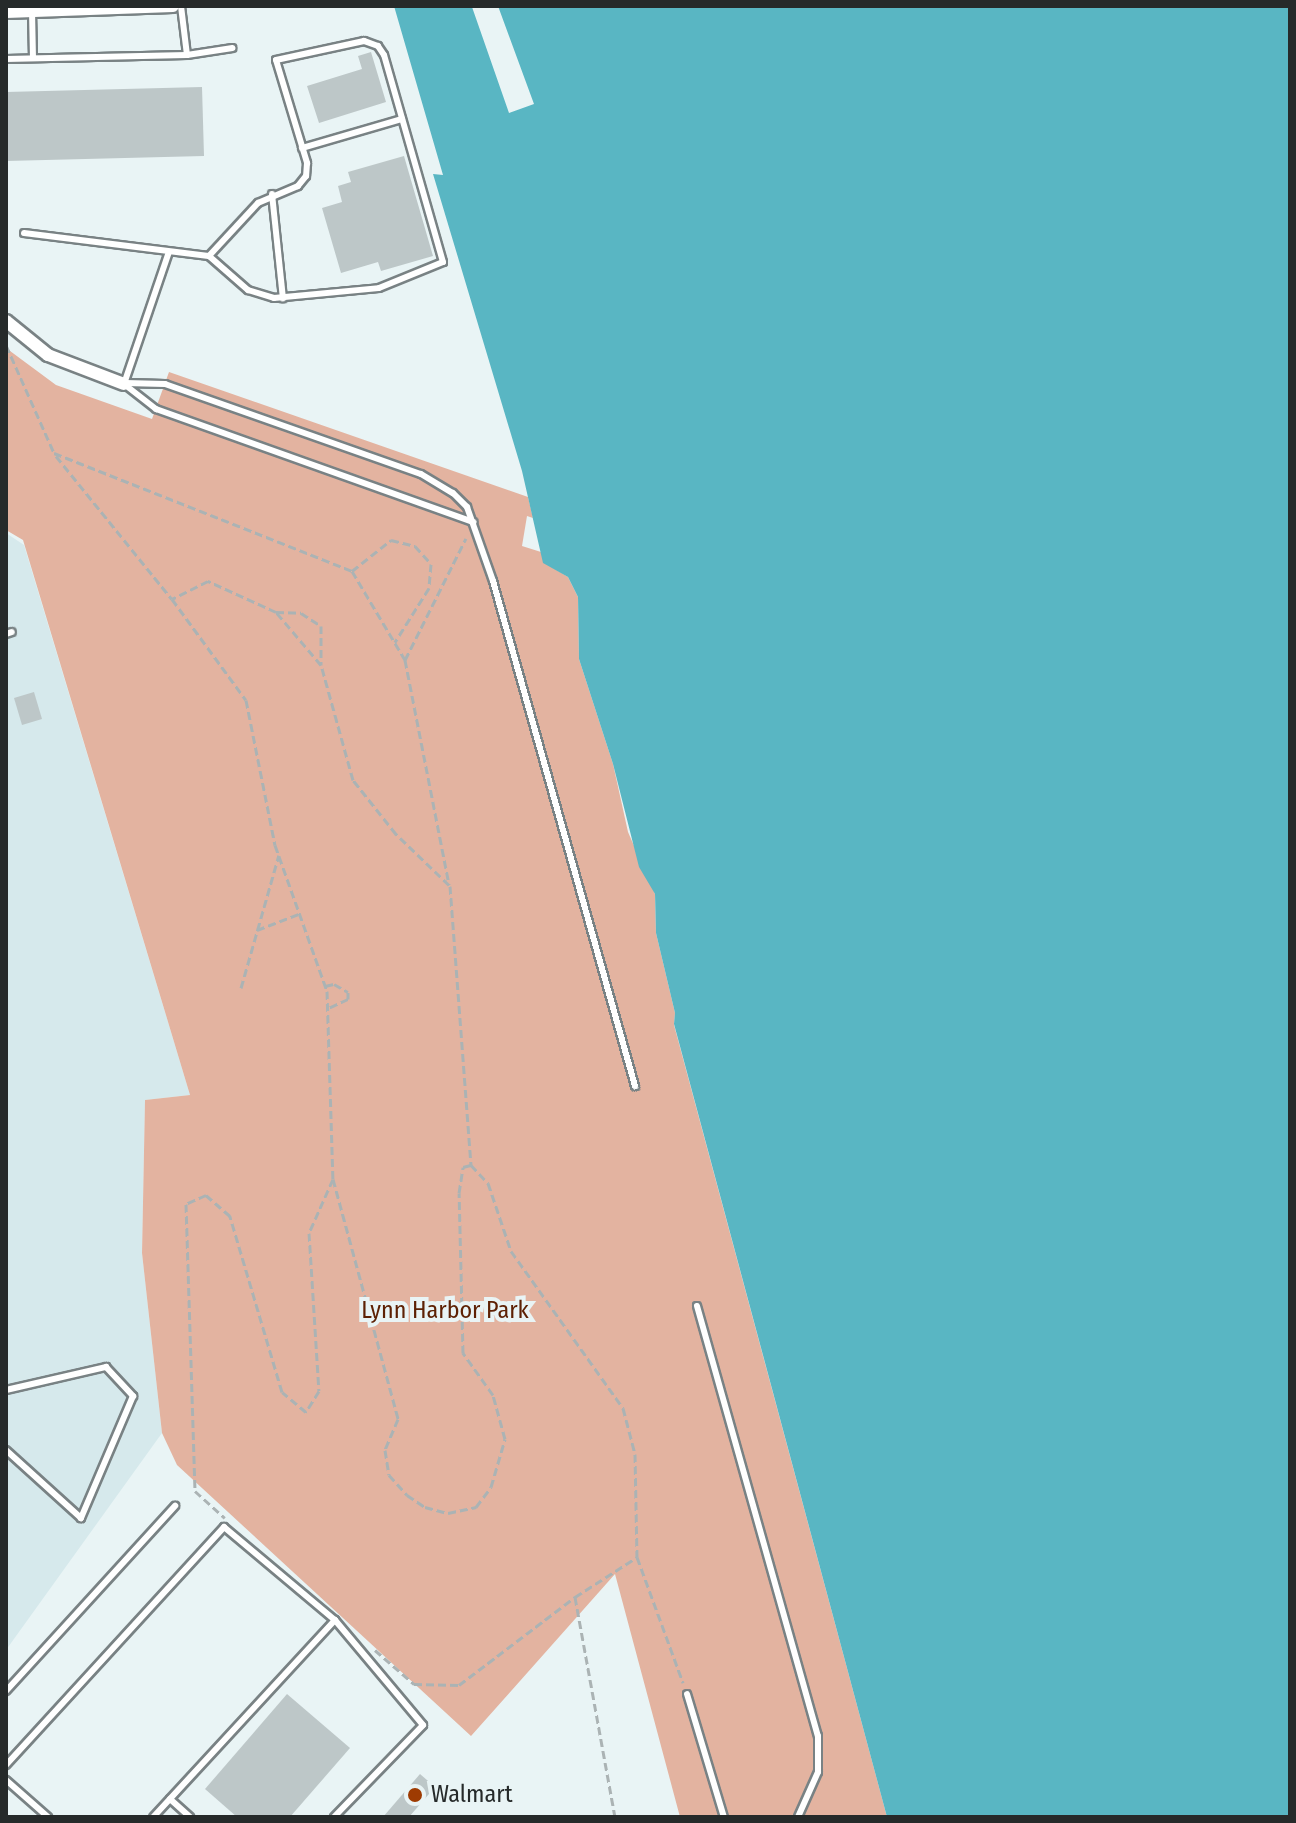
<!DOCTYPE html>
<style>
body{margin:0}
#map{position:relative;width:1296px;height:1823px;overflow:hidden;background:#e9f4f5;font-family:"Fira Sans Condensed",sans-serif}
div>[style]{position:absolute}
.built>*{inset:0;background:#d6e9ec}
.green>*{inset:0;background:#e3b3a0}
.water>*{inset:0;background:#59b6c3}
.pier>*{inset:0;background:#e9f4f5}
.building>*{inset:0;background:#bdc7c8}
.path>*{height:3px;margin-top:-1.5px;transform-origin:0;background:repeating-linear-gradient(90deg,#abb3b4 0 8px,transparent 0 12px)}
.roads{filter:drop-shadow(2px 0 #798284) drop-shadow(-2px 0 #798284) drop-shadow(0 2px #798284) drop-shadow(0 -2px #798284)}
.lane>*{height:6px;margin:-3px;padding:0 3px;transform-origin:3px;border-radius:3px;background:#fff}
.street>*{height:12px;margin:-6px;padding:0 6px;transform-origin:6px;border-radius:6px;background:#fff}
.dots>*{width:22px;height:22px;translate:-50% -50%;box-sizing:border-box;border:4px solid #e9f4f5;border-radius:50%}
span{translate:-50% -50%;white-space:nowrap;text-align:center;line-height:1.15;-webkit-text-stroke:8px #e9f4f5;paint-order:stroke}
.park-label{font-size:24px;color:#5d2104}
.poi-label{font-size:24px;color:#262a2a}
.left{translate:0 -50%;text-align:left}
.frame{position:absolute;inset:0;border:8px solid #262a2a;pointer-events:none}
</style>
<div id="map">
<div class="built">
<div style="clip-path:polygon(6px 533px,24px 545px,190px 1095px,145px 1100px,142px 1253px,162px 1433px,6px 1650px)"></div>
</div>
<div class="green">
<div style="clip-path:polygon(6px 348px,56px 385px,152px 419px,169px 372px,528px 497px,533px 518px,527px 516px,522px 546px,541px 552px,545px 563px,568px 577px,578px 597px,579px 659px,613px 764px,628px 832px,655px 894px,656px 933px,675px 1013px,674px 1025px,887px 1817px,680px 1817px,615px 1574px,471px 1736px,177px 1465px,162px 1433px,142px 1253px,145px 1100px,190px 1095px,23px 540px,6px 530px)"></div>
</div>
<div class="water">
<div style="clip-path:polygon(394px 6px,1290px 6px,1290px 1817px,887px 1817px,674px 1024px,675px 1013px,656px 933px,655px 894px,639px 867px,613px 764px,579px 659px,578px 597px,568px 577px,543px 563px,522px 471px,433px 174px,443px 175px)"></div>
</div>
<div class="pier">
<div style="clip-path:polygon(449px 6px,498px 6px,534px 104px,509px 113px,472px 7px)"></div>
</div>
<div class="building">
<div style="clip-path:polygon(371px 52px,386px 102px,319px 123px,307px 86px,362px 69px,358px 56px)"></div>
<div style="clip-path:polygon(202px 87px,204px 156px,6px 161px,6px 92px)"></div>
<div style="clip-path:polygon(404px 156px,433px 256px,381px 271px,378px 262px,341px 273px,322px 208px,342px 202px,338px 186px,351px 182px,348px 172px)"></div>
<div style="clip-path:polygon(34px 692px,42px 719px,22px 725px,14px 698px)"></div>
<div style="clip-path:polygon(287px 1694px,350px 1748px,290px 1817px,237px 1817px,205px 1789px)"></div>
<div style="clip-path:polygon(420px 1774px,435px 1787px,409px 1817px,383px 1817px)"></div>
</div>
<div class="path">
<div style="left:6px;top:345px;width:118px;rotate:66deg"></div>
<div style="left:54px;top:453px;width:321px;rotate:21.6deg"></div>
<div style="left:352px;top:571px;width:104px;rotate:59.2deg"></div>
<div style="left:405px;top:660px;width:229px;rotate:78.9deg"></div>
<div style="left:449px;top:885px;width:74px;rotate:-136.1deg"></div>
<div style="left:396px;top:834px;width:69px;rotate:-128.5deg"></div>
<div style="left:353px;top:780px;width:119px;rotate:-105.5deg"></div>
<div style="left:321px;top:665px;width:70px;rotate:-130.3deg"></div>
<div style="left:276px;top:612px;width:75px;rotate:-155.5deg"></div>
<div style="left:208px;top:581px;width:40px;rotate:153.4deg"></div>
<div style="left:172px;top:599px;width:125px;rotate:53.8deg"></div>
<div style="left:246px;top:700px;width:148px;rotate:78.7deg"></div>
<div style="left:275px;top:845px;width:155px;rotate:70.4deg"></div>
<div style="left:327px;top:991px;width:188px;rotate:88.2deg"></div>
<div style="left:333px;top:1179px;width:59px;rotate:114deg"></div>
<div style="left:309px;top:1233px;width:158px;rotate:86.4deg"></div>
<div style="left:319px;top:1391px;width:25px;rotate:122deg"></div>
<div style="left:306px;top:1412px;width:31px;rotate:-140deg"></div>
<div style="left:282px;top:1392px;width:184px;rotate:-106.5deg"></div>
<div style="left:230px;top:1216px;width:32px;rotate:-139deg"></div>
<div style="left:206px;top:1195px;width:22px;rotate:156deg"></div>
<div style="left:186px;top:1204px;width:287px;rotate:88.2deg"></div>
<div style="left:195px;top:1491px;width:40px;rotate:42deg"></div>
<div style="left:56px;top:456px;width:184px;rotate:51deg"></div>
<div style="left:352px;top:571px;width:50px;rotate:-38.5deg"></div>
<div style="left:391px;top:540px;width:25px;rotate:14deg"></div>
<div style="left:415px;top:546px;width:24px;rotate:48deg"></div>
<div style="left:431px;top:564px;width:24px;rotate:95deg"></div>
<div style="left:429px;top:588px;width:64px;rotate:122.2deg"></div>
<div style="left:276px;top:612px;width:25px;rotate:2deg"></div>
<div style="left:301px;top:613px;width:24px;rotate:33deg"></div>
<div style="left:321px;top:626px;width:39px;rotate:90deg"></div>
<div style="left:405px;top:660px;width:136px;rotate:-63.4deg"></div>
<div style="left:450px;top:886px;width:280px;rotate:85.7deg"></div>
<div style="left:257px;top:930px;width:45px;rotate:-20.9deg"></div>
<div style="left:325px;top:986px;width:9px;rotate:-13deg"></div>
<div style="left:334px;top:984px;width:16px;rotate:30deg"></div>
<div style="left:348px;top:992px;width:7px;rotate:90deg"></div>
<div style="left:348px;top:999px;width:23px;rotate:155deg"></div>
<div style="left:241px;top:988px;width:138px;rotate:-74.1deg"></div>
<div style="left:333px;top:1179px;width:249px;rotate:74.8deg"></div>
<div style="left:398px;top:1419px;width:34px;rotate:113deg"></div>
<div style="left:385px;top:1450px;width:25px;rotate:81deg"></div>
<div style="left:389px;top:1475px;width:27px;rotate:48deg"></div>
<div style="left:407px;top:1495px;width:22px;rotate:34deg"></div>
<div style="left:425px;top:1507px;width:24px;rotate:15deg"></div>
<div style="left:448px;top:1513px;width:29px;rotate:-12deg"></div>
<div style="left:476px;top:1507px;width:25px;rotate:-53deg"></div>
<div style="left:491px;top:1487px;width:50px;rotate:-73.7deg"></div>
<div style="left:505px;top:1439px;width:46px;rotate:-105.3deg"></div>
<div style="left:493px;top:1395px;width:52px;rotate:-125.5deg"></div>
<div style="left:463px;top:1353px;width:160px;rotate:-91.4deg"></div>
<div style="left:459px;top:1193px;width:26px;rotate:-81deg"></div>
<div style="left:463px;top:1167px;width:8px;rotate:-14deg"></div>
<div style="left:471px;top:1165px;width:25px;rotate:47deg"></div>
<div style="left:488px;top:1183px;width:72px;rotate:71.3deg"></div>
<div style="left:511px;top:1251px;width:193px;rotate:54.5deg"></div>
<div style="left:623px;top:1408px;width:48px;rotate:75.4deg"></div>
<div style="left:635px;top:1454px;width:103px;rotate:88.9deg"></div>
<div style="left:637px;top:1557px;width:134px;rotate:69.9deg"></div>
<div style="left:575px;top:1597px;width:224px;rotate:79.7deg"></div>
<div style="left:375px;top:1650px;width:52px;rotate:41.1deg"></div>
<div style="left:414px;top:1684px;width:45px;rotate:1.3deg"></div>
<div style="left:459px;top:1685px;width:146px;rotate:-37.2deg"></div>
<div style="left:575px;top:1597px;width:74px;rotate:-32.8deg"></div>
</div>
<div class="roads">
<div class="lane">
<div style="left:32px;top:11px;width:47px;rotate:88.8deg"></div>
<div style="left:187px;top:55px;width:46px;rotate:-8.8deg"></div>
<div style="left:6px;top:59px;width:181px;rotate:-1.3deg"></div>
<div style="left:187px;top:55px;width:49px;rotate:-97deg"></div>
<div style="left:302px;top:148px;width:104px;rotate:-16.2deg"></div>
<div style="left:272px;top:194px;width:105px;rotate:84deg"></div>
<div style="left:24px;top:233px;width:186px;rotate:7.1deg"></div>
<div style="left:209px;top:256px;width:52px;rotate:41.1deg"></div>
<div style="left:248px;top:290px;width:27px;rotate:17deg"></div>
<div style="left:274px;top:298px;width:105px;rotate:-5.4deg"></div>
<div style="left:379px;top:288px;width:69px;rotate:-22.1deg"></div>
<div style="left:443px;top:262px;width:215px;rotate:-105.9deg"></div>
<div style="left:384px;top:55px;width:11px;rotate:-124deg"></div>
<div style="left:378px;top:46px;width:15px;rotate:-160deg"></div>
<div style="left:364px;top:41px;width:90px;rotate:167.8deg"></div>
<div style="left:276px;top:60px;width:108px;rotate:73.2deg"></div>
<div style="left:307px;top:163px;width:13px;rotate:94deg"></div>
<div style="left:306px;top:176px;width:13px;rotate:129deg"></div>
<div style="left:298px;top:186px;width:43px;rotate:157deg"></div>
<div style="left:258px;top:203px;width:72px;rotate:132.8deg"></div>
<div style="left:125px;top:383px;width:40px;rotate:1.4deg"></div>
<div style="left:165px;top:384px;width:271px;rotate:19.4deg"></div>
<div style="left:421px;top:474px;width:37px;rotate:31deg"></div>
<div style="left:453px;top:493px;width:20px;rotate:45deg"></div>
<div style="left:467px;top:507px;width:78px;rotate:70.6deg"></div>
<div style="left:493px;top:581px;width:525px;rotate:74.29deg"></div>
<div style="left:124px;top:384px;width:41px;rotate:38deg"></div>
<div style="left:156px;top:409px;width:337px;rotate:19.6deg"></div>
<div style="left:124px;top:384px;width:139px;rotate:-71.2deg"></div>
<div style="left:6px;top:634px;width:6px;rotate:-18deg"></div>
<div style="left:697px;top:1306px;width:447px;rotate:74.3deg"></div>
<div style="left:818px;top:1736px;width:36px;rotate:90deg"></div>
<div style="left:818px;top:1772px;width:49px;rotate:114deg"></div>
<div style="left:6px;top:1390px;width:103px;rotate:-13deg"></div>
<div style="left:106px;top:1367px;width:40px;rotate:47deg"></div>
<div style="left:133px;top:1396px;width:133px;rotate:113.1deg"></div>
<div style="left:81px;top:1518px;width:101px;rotate:-137.8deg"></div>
<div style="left:6px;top:1691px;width:251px;rotate:-47.6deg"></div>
<div style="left:687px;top:1694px;width:128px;rotate:73.3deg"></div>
<div style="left:6px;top:1765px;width:323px;rotate:-47.5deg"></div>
<div style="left:224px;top:1527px;width:145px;rotate:40deg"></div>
<div style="left:335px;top:1620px;width:268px;rotate:132.7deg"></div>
<div style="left:6px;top:1780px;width:56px;rotate:41.4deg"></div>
<div style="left:170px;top:1799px;width:27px;rotate:42deg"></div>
<div style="left:334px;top:1817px;width:128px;rotate:-45.9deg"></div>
<div style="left:423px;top:1725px;width:137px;rotate:-130deg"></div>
</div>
<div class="street">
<div style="left:6px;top:12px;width:167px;rotate:-2.1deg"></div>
<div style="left:6px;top:321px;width:54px;rotate:39deg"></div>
<div style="left:48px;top:355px;width:81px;rotate:20.9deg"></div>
</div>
</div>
<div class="dots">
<div style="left:415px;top:1795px;background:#9e3b02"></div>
</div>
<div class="park-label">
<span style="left:445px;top:1311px">Lynn Harbor Park</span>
</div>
<div class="poi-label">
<span class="left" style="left:431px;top:1795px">Walmart</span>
</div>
<div class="frame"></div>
</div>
